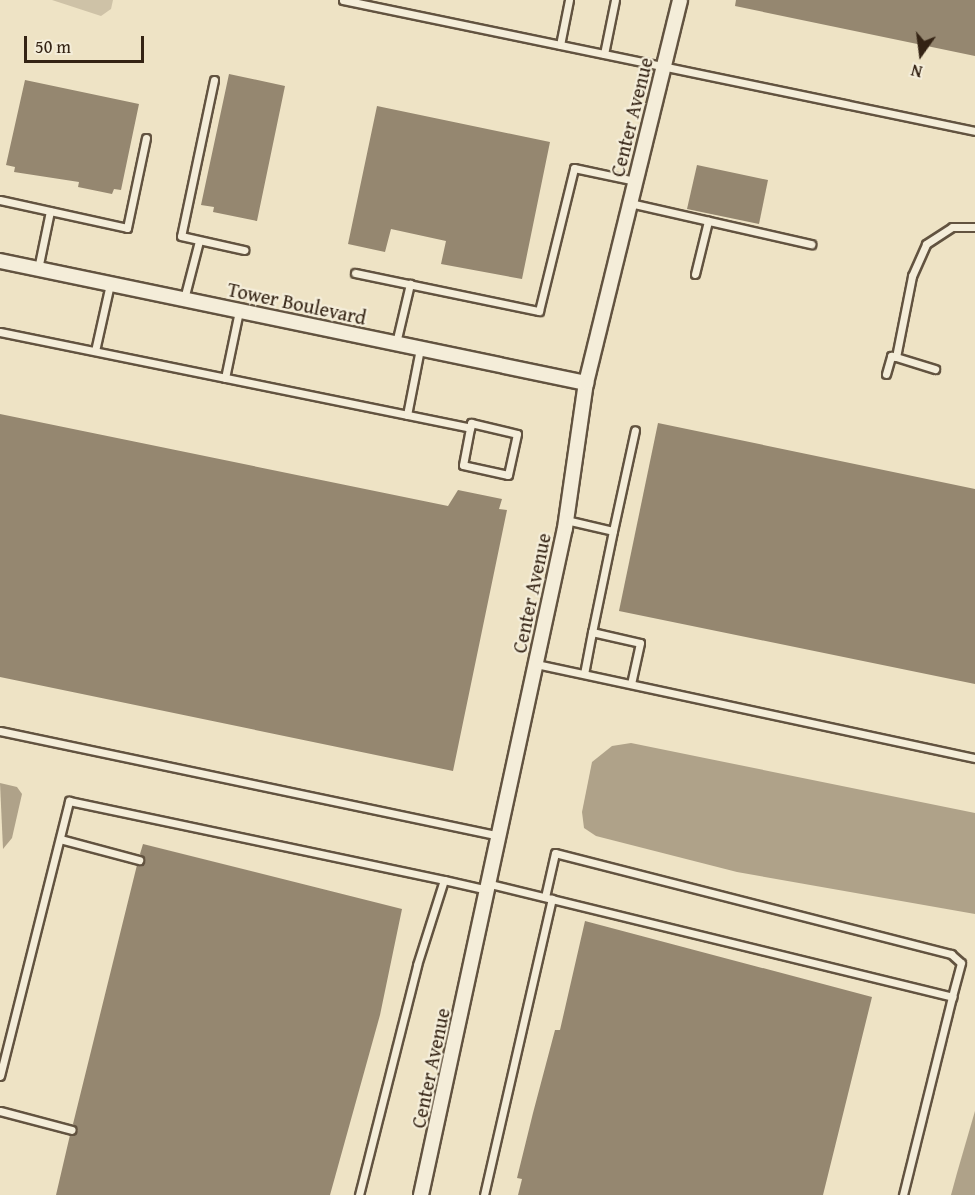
<!DOCTYPE html>
<style>
body{margin:0}
#map{position:relative;width:975px;height:1195px;overflow:hidden;background:#eee3c5;font-family:"Gentium Book Plus",serif}
div>[style]{position:absolute}
.green>*{inset:0;background:#cec2a7}
.water>*{inset:0;background:#afa289}
.building>*{inset:0;background:#958770}
.roads{filter:drop-shadow(2px 0 #625340) drop-shadow(-2px 0 #625340) drop-shadow(0 2px #625340) drop-shadow(0 -2px #625340)}
.lane>*{height:7px;margin:-3.5px;padding:0 3.5px;transform-origin:3.5px;border-radius:3.5px;background:#f4edd9}
.street>*{height:14px;margin:-7px;padding:0 7px;transform-origin:7px;border-radius:7px;background:#f4edd9}
span{translate:-50% -50%;white-space:nowrap;text-align:center;line-height:1.15;-webkit-text-stroke:4.5px #f4edd9;paint-order:stroke}
.street-label{font-size:20px;color:#342314}
.north{position:absolute;left:891px;top:24px;width:60px;height:60px;-webkit-text-stroke:4px #f4edd9;paint-order:stroke;rotate:194deg;font-size:16px;font-weight:700;line-height:24px;text-align:center;color:#342314}
.north::after{content:'';display:block;margin:auto;width:21px;height:27px;background:#342314;clip-path:polygon(50% 0,100% 100%,50% 72%,0 100%)}
.scale{position:absolute;left:24px;top:36px;width:120px;height:27px;box-sizing:border-box;border:3px solid #342314;border-top:0;padding-left:8px;font-size:18px;line-height:21px;white-space:nowrap;color:#342314;-webkit-text-stroke:4px #f4edd9;paint-order:stroke}
</style>
<div id="map">
<div class="green">
<div style="clip-path:polygon(52px 0,113px 0,111px 9px,101px 16px)"></div>
</div>
<div class="water">
<div style="clip-path:polygon(631px 743px,975px 813px,975px 914px,737px 872px,596px 836px,584px 828px,582px 812px,592px 762px,612px 746px)"></div>
<div style="clip-path:polygon(0 783px,17px 787px,22px 794px,12px 838px,3px 849px)"></div>
<div style="clip-path:polygon(975px 1111px,975px 1195px,951px 1195px,957px 1173px)"></div>
</div>
<div class="building">
<div style="clip-path:polygon(736px 0,975px 0,975px 56px,735px 6px)"></div>
<div style="clip-path:polygon(229px 74px,285px 86px,257px 221px,213px 212px,214px 207px,201px 205px)"></div>
<div style="clip-path:polygon(25px 80px,139px 104px,121px 190px,114px 189px,112px 194px,78px 187px,79px 182px,14px 172px,15px 167px,6px 165px)"></div>
<div style="clip-path:polygon(377px 106px,550px 142px,522px 279px,441px 264px,446px 241px,391px 229px,385px 252px,348px 244px)"></div>
<div style="clip-path:polygon(697px 165px,768px 180px,759px 224px,687px 209px)"></div>
<div style="clip-path:polygon(0 414px,448px 506px,458px 490px,502px 499px,499px 509px,507px 510px,453px 771px,0 677px)"></div>
<div style="clip-path:polygon(658px 423px,975px 489px,975px 684px,619px 611px)"></div>
<div style="clip-path:polygon(143px 844px,402px 909px,380px 1015px,330px 1195px,56px 1195px,70px 1135px,78px 1131px,73px 1124px,137px 865px,145px 861px,140px 854px)"></div>
<div style="clip-path:polygon(585px 921px,872px 997px,823px 1195px,518px 1195px,522px 1179px,517px 1178px,533px 1113px,555px 1030px,560px 1030px)"></div>
</div>
<div class="roads">
<div class="lane">
<div style="left:343px;top:0;width:645px;rotate:11.71deg"></div>
<div style="left:560px;top:45px;width:46px;rotate:-78.7deg"></div>
<div style="left:604px;top:54px;width:55px;rotate:-78.5deg"></div>
<div style="left:214px;top:80px;width:159px;rotate:101.9deg"></div>
<div style="left:181px;top:236px;width:65px;rotate:12.5deg"></div>
<div style="left:0;top:200px;width:130px;rotate:12.4deg"></div>
<div style="left:127px;top:228px;width:92px;rotate:-78.1deg"></div>
<div style="left:630px;top:203px;width:186px;rotate:12.8deg"></div>
<div style="left:38px;top:269px;width:59px;rotate:-78.3deg"></div>
<div style="left:355px;top:273px;width:188px;rotate:11.7deg"></div>
<div style="left:539px;top:311px;width:147px;rotate:-76.2deg"></div>
<div style="left:574px;top:168px;width:62px;rotate:12deg"></div>
<div style="left:695px;top:274px;width:55px;rotate:-76.2deg"></div>
<div style="left:184px;top:299px;width:60px;rotate:-75.5deg"></div>
<div style="left:0;top:332px;width:480px;rotate:11.5deg"></div>
<div style="left:396px;top:343px;width:61px;rotate:-76.7deg"></div>
<div style="left:95px;top:351px;width:69px;rotate:-77.4deg"></div>
<div style="left:896px;top:357px;width:41px;rotate:17.1deg"></div>
<div style="left:886px;top:374px;width:19px;rotate:-74deg"></div>
<div style="left:891px;top:356px;width:5px;rotate:11deg"></div>
<div style="left:896px;top:357px;width:83px;rotate:-78.8deg"></div>
<div style="left:912px;top:276px;width:35px;rotate:-66deg"></div>
<div style="left:926px;top:244px;width:31px;rotate:-33deg"></div>
<div style="left:952px;top:227px;width:23px"></div>
<div style="left:225px;top:378px;width:68px;rotate:-78.2deg"></div>
<div style="left:407px;top:415px;width:67px;rotate:-78.9deg"></div>
<div style="left:471px;top:423px;width:47px;rotate:13.4deg"></div>
<div style="left:517px;top:434px;width:42px;rotate:102.4deg"></div>
<div style="left:508px;top:475px;width:46px;rotate:-167.5deg"></div>
<div style="left:463px;top:465px;width:43px;rotate:-79.2deg"></div>
<div style="left:566px;top:520px;width:48px;rotate:13.2deg"></div>
<div style="left:613px;top:531px;width:103px;rotate:101.7deg"></div>
<div style="left:613px;top:531px;width:103px;rotate:-77.7deg"></div>
<div style="left:536px;top:664px;width:449px;rotate:12.1deg"></div>
<div style="left:584px;top:674px;width:43px;rotate:-79.2deg"></div>
<div style="left:592px;top:632px;width:49px;rotate:12.9deg"></div>
<div style="left:640px;top:643px;width:42px;rotate:102.4deg"></div>
<div style="left:0;top:731px;width:511px;rotate:11.86deg"></div>
<div style="left:60px;top:839px;width:82px;rotate:14.9deg"></div>
<div style="left:490px;top:884px;width:476px;rotate:13.7deg"></div>
<div style="left:952px;top:997px;width:204px;rotate:103.9deg"></div>
<div style="left:545px;top:897px;width:45px;rotate:-77.2deg"></div>
<div style="left:555px;top:853px;width:409px;rotate:14.3deg"></div>
<div style="left:951px;top:954px;width:13px;rotate:42deg"></div>
<div style="left:961px;top:963px;width:35px;rotate:105deg"></div>
<div style="left:0;top:1076px;width:284px;rotate:-75.9deg"></div>
<div style="left:69px;top:801px;width:383px;rotate:11.9deg"></div>
<div style="left:0;top:1111px;width:74px;rotate:14.8deg"></div>
<div style="left:359px;top:1195px;width:237px;rotate:-75.8deg"></div>
<div style="left:417px;top:965px;width:89px;rotate:-72.4deg"></div>
<div style="left:444px;top:880px;width:45px;rotate:12.8deg"></div>
<div style="left:484px;top:1195px;width:304px;rotate:-77.1deg"></div>
</div>
<div class="street">
<div style="left:0;top:261px;width:599px;rotate:11.76deg"></div>
<div style="left:421px;top:1195px;width:682px;rotate:-77.82deg"></div>
<div style="left:565px;top:528px;width:147px;rotate:-81.8deg"></div>
<div style="left:586px;top:383px;width:394px;rotate:-76.2deg"></div>
</div>
</div>
<div class="street-label">
<span style="left:631px;top:117px;rotate:-76deg">Center Avenue</span>
<span style="left:297px;top:303px;rotate:12deg">Tower Boulevard</span>
<span style="left:531px;top:593px;rotate:-78deg">Center Avenue</span>
<span style="left:430px;top:1068px;rotate:-78deg">Center Avenue</span>
</div>
<div class="north">N</div>
<div class="scale">50 m</div>
</div>
